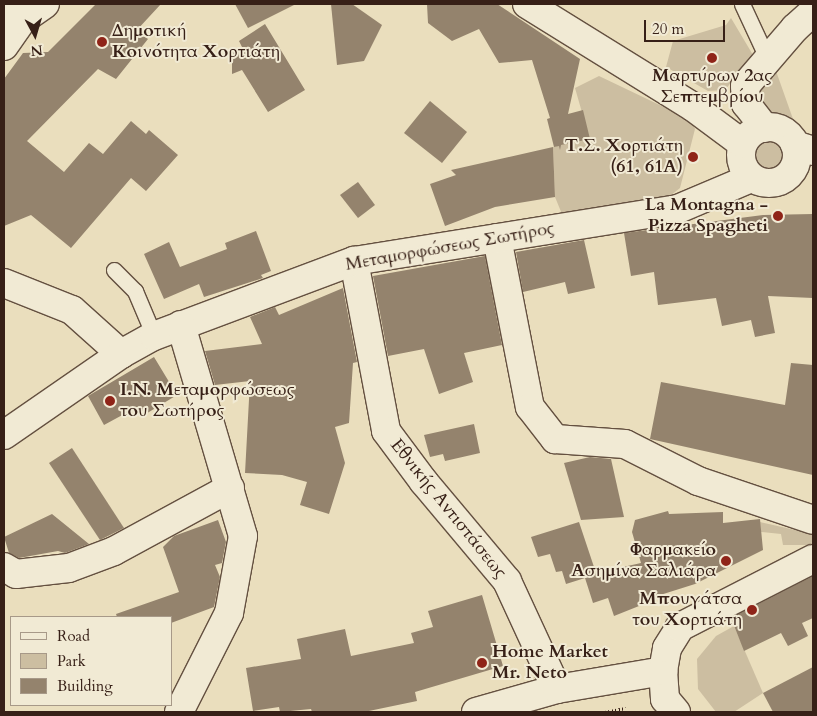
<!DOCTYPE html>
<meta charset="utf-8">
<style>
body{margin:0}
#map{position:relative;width:817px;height:716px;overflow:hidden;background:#eadebd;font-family:Cardo,serif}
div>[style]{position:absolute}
.green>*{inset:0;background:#ccbea1}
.round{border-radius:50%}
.building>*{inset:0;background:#94836d}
.path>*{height:3px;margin-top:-1.5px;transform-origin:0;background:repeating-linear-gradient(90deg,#372017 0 1px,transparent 0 3.5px)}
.roads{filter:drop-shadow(1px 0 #645040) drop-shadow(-1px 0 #645040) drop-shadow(0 1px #645040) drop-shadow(0 -1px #645040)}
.service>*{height:15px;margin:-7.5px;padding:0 7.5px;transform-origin:7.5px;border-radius:7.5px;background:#f1ead4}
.minor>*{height:28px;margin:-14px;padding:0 14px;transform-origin:14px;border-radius:14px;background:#f1ead4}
.minor>.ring{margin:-14px;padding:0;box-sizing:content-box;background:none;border:28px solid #f1ead4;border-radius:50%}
.tertiary>*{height:28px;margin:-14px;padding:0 14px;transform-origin:14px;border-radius:14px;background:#f1ead4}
.dots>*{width:14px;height:14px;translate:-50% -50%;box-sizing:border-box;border:2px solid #f1ead4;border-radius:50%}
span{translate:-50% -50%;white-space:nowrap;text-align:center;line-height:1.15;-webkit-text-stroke:4px #f1ead4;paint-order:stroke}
.poi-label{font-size:18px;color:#372017;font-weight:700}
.left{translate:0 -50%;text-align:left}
.right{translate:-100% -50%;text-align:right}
.street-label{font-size:18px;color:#372017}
.frame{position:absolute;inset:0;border:5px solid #372017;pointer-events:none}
.legend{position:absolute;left:10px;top:616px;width:162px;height:90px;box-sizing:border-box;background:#f1ead4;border:1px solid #a79988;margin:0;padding:6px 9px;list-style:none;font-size:15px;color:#372017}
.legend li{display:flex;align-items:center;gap:10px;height:25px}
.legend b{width:25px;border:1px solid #a79988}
.north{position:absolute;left:10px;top:10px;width:50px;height:50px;-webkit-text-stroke:4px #f1ead4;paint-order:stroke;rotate:174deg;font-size:14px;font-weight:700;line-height:20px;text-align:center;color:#372017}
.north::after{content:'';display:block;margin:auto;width:18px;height:22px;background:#372017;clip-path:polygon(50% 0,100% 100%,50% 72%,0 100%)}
.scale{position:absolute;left:644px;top:20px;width:81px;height:22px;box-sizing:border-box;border:2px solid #372017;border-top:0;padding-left:6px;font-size:15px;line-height:18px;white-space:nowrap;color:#372017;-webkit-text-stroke:4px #f1ead4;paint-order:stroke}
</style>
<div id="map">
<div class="green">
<div style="clip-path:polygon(731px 18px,753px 55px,725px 90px,708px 91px,666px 67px,673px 41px,726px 25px)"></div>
<div style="clip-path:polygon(772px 70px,776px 71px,793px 119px,782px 124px,753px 100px)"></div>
<div style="clip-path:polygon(599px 76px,691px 120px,695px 129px,680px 188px,670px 196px,634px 208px,564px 219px,555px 197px,553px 147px,589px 137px,575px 88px)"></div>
<div class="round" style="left:752px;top:138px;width:34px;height:34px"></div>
<div style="clip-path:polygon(760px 522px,813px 534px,813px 541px,810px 545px,783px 545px,781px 534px,761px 532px)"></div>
<div style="clip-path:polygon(734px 626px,763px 693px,734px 712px,716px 712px,698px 689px,697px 659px,716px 636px)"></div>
</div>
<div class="building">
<div style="clip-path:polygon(96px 4px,161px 4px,136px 31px,148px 39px,116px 79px,98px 69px,27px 141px,64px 172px,89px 143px,103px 154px,131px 121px,146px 134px,149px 130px,178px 155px,146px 191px,131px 178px,71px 248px,31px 215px,4px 226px,4px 79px,23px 53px,48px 52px)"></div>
<div style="clip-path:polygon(235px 4px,296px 4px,248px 28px)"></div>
<div style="clip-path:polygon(331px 4px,352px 4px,382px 25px,364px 61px,337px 65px)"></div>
<div style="clip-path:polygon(427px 4px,497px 4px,580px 59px,568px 114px,583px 110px,590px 139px,561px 145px,560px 150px,559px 146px,554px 147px,547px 119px,550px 118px,532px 60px,499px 63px,479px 29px,452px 41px,428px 23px)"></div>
<div style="clip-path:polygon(265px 24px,305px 90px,268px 112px,242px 70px,232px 74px,232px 52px,242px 47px,239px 41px)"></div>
<div style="clip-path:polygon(430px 101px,467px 132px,442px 163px,404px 133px)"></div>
<div style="clip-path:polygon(553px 147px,555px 197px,495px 207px,445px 226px,430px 184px,456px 175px,451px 170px)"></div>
<div style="clip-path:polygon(358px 182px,375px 205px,358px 218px,340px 195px)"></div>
<div style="clip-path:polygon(813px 214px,813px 298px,768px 296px,775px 333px,755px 337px,751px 320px,722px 326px,716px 298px,658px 305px,654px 272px,631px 276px,624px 233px,763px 215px)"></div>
<div style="clip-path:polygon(256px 231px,271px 271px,261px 275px,263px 278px,204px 297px,199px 284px,164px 299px,144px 254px,169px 242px,180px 267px,227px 249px,225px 243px)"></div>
<div style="clip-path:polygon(584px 240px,595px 288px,568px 294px,565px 282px,523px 292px,516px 252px)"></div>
<div style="clip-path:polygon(485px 256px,502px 345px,464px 353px,473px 382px,439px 394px,424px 349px,388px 356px,373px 276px)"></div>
<div style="clip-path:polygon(343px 288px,357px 362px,353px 363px,349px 423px,335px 427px,345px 463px,329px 514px,300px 505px,307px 482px,282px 475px,245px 473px,250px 381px,215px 385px,205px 351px,262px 344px,250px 317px,275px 307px,279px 315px)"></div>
<div style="clip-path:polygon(154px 357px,177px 395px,144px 415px,139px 406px,104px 425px,88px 396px)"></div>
<div style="clip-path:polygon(791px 363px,813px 365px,813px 475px,650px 439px,661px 382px,785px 405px)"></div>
<div style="clip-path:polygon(474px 424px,480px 453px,445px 461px,443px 454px,430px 457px,424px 435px)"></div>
<div style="clip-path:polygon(72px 448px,124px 528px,100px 540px,49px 463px)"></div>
<div style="clip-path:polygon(590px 457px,611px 459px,624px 517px,581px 520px,564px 463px)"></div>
<div style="clip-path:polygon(668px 511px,669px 514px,723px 512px,723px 523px,760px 519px,763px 550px,695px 584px,638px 602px,639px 606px,614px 616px,608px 598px,593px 603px,585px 578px,566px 584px,562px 571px,556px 572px,550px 554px,538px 557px,531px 537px,579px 522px,596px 573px,641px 563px,632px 532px,635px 520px)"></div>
<div style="clip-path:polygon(52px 514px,89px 544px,65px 553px,58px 551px,19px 558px,9px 553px,4px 537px)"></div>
<div style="clip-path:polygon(218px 520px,226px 542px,222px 563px,215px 565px,220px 577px,214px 607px,171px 623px,171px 617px,117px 617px,116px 614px,179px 592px,163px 547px,174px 536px)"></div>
<div style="clip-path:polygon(813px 576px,813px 618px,802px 623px,808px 636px,788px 646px,781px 633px,744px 651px,731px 618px)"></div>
<div style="clip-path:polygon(482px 595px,503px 666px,415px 692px,417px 701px,364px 712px,312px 712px,311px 709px,280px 712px,279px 707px,253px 711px,246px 668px,301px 659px,297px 639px,345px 629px,351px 656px,414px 643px,411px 633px,433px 627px,428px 611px)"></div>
<div style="clip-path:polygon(813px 667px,813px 712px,773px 712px,763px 693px)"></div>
</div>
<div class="path">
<div style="left:605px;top:712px;width:21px;rotate:-11deg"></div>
</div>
<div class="roads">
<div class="service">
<div style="left:742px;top:4px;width:62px;rotate:65.1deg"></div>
<div style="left:114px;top:270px;width:30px;rotate:45deg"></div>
<div style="left:135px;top:291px;width:49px;rotate:67.1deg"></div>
</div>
<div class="minor">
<div style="left:4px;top:46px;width:32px;rotate:-55deg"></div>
<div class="ring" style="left:741px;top:127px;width:28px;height:28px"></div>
<div style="left:765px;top:128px;width:31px;rotate:-128deg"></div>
<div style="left:746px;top:104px;width:18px;rotate:-93deg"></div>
<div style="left:745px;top:86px;width:77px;rotate:-49.2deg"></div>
<div style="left:795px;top:28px;width:24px;rotate:-42deg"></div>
<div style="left:497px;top:238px;width:172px;rotate:79deg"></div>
<div style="left:530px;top:407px;width:41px;rotate:52deg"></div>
<div style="left:555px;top:439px;width:70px;rotate:4.1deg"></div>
<div style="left:625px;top:444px;width:82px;rotate:26.9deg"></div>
<div style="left:698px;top:481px;width:121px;rotate:18.7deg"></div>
<div style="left:354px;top:261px;width:173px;rotate:79.3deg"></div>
<div style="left:386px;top:431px;width:64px;rotate:53.3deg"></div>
<div style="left:424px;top:482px;width:129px;rotate:50deg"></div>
<div style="left:507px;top:581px;width:119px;rotate:65.2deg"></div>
<div style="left:4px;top:283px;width:73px;rotate:21.7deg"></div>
<div style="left:72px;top:310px;width:66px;rotate:41.9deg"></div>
<div style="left:4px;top:435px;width:142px;rotate:-34.7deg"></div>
<div style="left:121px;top:354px;width:38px;rotate:-29deg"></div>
<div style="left:154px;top:336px;width:214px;rotate:-20.6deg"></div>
<div style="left:354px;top:261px;width:328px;rotate:-9.1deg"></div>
<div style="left:678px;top:209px;width:79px;rotate:-23deg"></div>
<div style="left:4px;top:567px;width:14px;rotate:30deg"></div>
<div style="left:16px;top:574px;width:53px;rotate:-6.5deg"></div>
<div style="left:69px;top:568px;width:48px;rotate:-20.7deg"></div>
<div style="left:114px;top:551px;width:132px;rotate:-28.5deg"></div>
<div style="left:179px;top:712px;width:111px;rotate:-63.2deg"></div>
<div style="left:229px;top:613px;width:78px;rotate:-79.7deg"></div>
<div style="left:243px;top:536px;width:220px;rotate:-106.4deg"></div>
<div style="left:476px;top:712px;width:84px;rotate:-15.9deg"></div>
<div style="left:557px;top:689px;width:108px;rotate:-9.6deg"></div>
</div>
<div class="tertiary">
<div style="left:527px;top:4px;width:195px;rotate:31.8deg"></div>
<div style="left:693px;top:107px;width:62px;rotate:36.5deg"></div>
<div style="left:4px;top:13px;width:19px;rotate:21deg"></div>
<div style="left:22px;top:20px;width:28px;rotate:-35deg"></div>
<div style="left:795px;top:145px;width:19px;rotate:18deg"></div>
<div style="left:676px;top:712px;width:17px;rotate:-130deg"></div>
<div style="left:665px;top:699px;width:28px;rotate:-94deg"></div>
<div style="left:663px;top:671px;width:23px;rotate:-80deg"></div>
<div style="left:667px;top:648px;width:25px;rotate:-58deg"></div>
<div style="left:680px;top:627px;width:149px;rotate:-27.1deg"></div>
</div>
</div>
<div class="dots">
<div style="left:102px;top:42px;background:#8f2418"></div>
<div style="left:712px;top:58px;background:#8f2418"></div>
<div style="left:693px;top:157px;background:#8f2418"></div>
<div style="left:778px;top:216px;background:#8f2418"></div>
<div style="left:110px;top:401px;background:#8f2418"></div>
<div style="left:726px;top:561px;background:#8f2418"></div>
<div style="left:752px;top:610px;background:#8f2418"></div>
<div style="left:482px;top:663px;background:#8f2418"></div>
</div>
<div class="poi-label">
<span class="left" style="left:112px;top:42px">Δημοτική<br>Κοινότητα Χορτιάτη</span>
<span style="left:712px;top:87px">Μαρτύρων 2ας<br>Σεπτεμβρίου</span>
<span class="right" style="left:683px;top:157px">Τ.Σ. Χορτιάτη<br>(61, 61Α)</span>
<span class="right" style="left:768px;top:216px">La Montagna -<br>Pizza Spagheti</span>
<span class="left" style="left:120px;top:401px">I.N. Μεταμορφώσεως<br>του Σωτήρος</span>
<span class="right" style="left:716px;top:561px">Φαρμακείο<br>Ασημίνα Σαλιάρα</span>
<span class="right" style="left:742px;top:610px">Μπουγάτσα<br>του Χορτιάτη</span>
<span class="left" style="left:492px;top:663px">Home Market<br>Mr. Neto</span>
</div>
<div class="street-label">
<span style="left:450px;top:247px;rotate:-10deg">Μεταμορφώσεως Σωτήρος</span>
<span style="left:448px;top:509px;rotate:51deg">Εθνικής Αντιστάσεως</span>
</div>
<div class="frame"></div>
<ul class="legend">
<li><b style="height:6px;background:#f1ead4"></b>Road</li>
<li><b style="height:14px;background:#ccbea1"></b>Park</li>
<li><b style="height:14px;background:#94836d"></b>Building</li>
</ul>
<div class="north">N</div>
<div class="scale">20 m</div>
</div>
